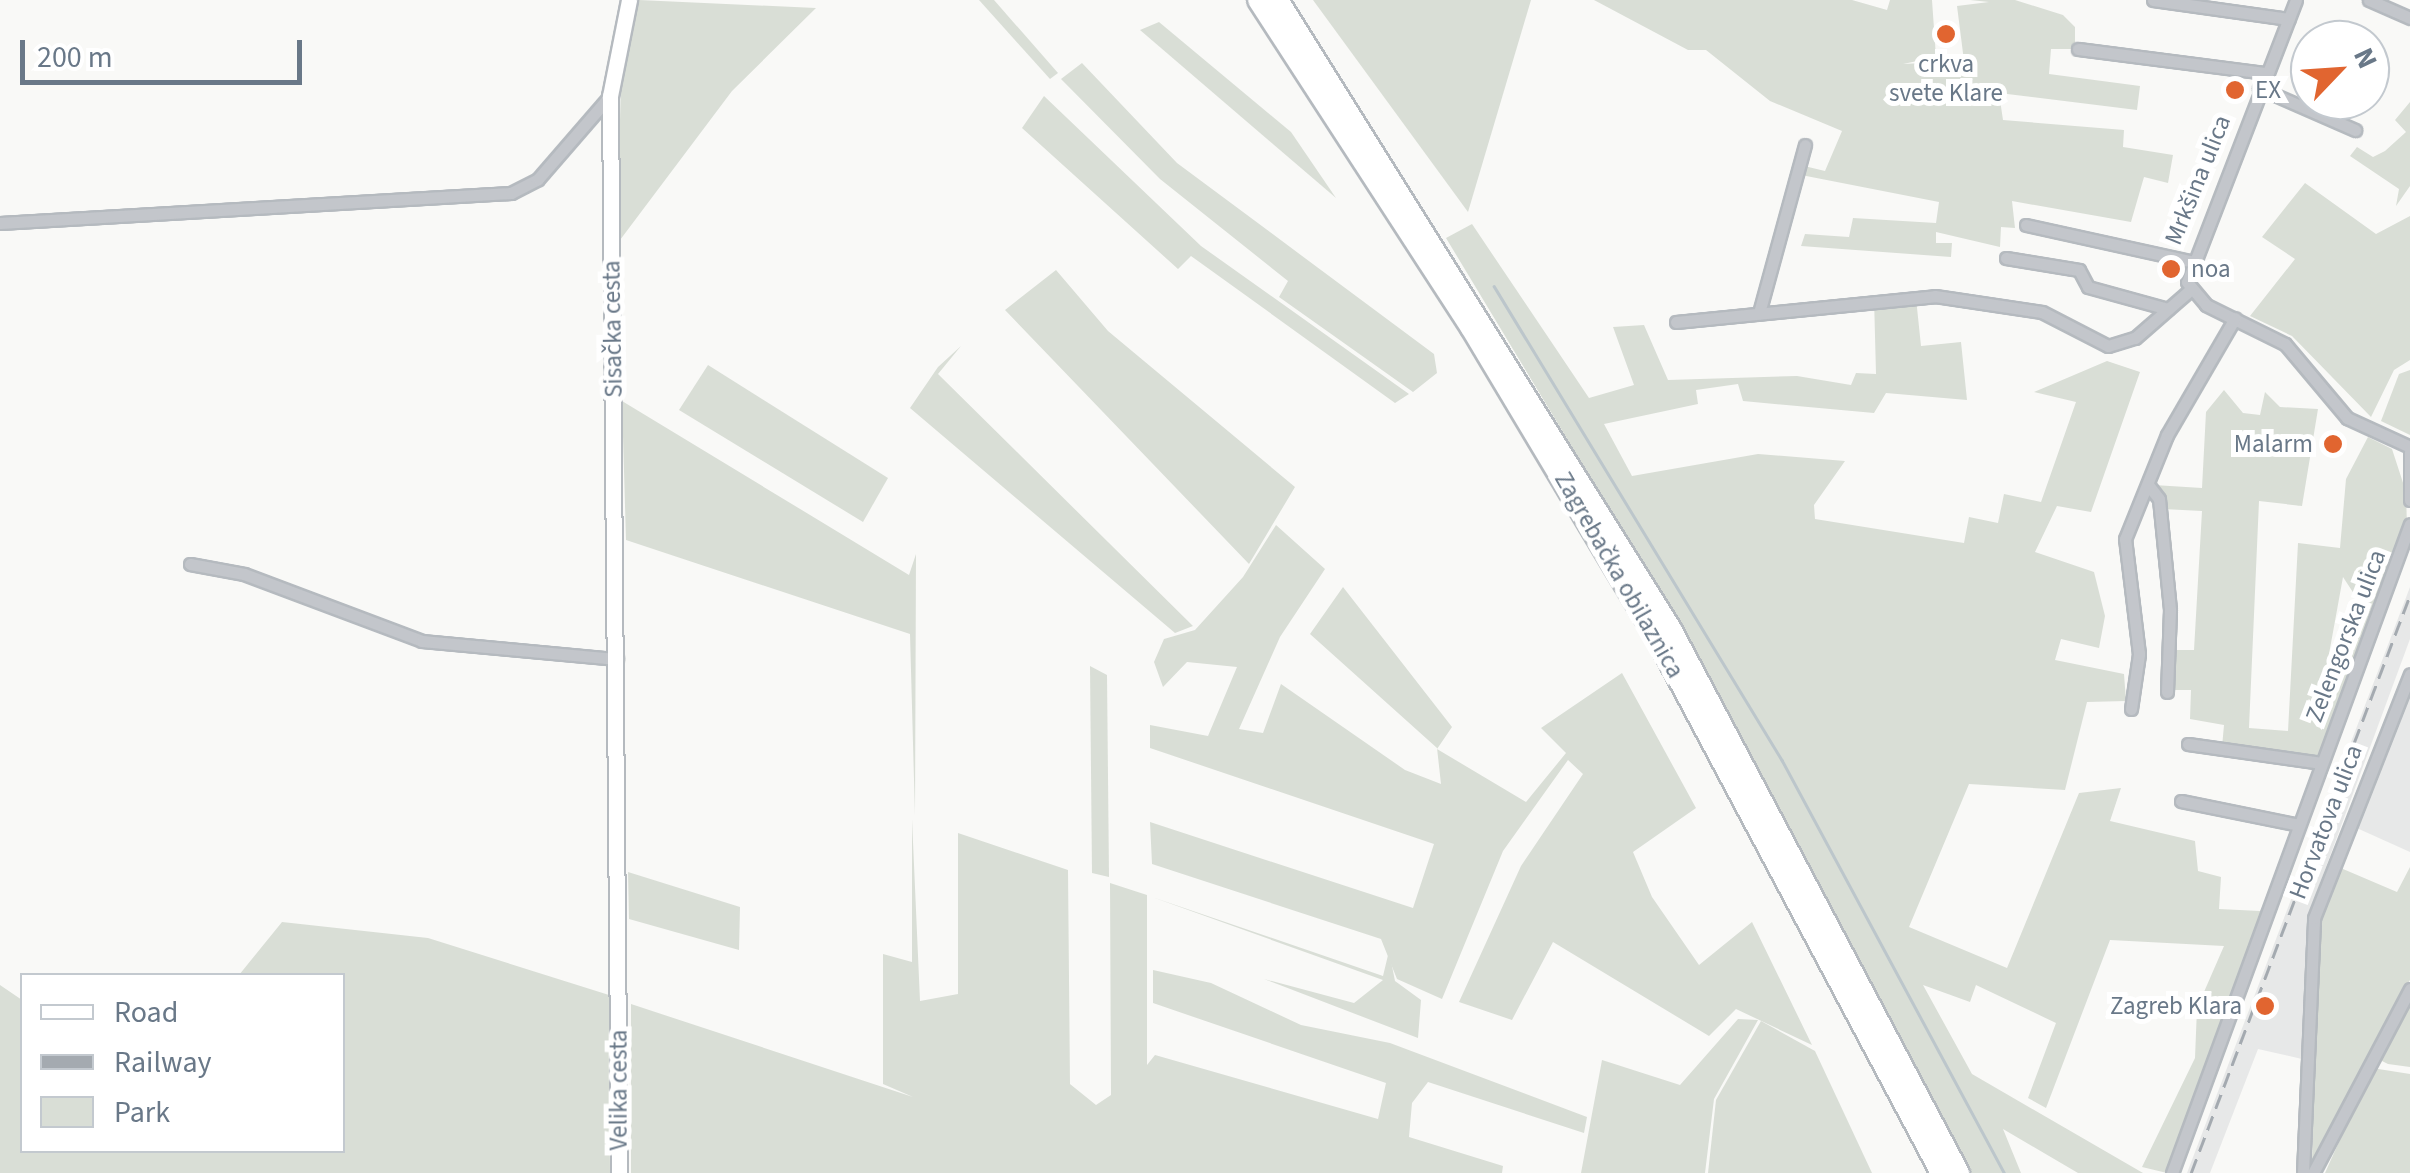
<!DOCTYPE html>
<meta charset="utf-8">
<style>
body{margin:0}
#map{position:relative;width:2410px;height:1173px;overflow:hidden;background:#f9f9f7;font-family:"Source Sans 3",sans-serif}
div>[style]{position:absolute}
.built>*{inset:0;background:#e7e8e8}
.green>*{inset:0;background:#d9ded6}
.stream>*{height:2.5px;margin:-1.25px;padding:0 1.25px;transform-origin:1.25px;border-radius:1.25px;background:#bcc6cb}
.roads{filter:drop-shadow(2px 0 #b5babf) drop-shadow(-2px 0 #b5babf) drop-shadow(0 2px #b5babf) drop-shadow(0 -2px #b5babf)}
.street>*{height:11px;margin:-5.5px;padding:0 5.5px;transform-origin:5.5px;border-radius:5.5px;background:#c3c6cb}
.secondary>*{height:15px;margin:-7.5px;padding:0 7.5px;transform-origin:7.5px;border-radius:7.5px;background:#fff}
.highway>*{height:20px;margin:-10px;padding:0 10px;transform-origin:10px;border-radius:10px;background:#fff}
.rail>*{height:2.5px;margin-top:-1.25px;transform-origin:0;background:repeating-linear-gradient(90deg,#a4aab0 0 15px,transparent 0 23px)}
.dots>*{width:28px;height:28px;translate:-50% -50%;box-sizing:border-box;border:5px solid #fff;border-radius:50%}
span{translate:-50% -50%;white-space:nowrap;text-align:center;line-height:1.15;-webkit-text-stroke:10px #fff;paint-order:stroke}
.poi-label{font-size:25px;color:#697888}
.left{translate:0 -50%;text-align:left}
.right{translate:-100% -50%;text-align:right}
.street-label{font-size:25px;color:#697888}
.legend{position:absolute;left:20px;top:973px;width:325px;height:180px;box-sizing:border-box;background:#fff;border:2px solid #c3c9cf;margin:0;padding:12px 18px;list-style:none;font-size:30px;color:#697888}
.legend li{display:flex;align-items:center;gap:20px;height:50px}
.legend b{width:50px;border:2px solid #c3c9cf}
.north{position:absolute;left:2290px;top:20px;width:100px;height:100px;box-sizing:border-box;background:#fff;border:2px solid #c3c9cf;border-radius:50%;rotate:65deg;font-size:28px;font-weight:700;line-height:40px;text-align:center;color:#697888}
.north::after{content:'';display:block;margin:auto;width:35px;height:45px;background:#e16530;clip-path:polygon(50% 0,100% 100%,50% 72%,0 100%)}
.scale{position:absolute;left:20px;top:40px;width:282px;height:45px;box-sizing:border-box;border:5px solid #697888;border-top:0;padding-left:12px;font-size:30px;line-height:35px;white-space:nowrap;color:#697888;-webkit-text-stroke:8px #fff;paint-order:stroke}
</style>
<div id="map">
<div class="built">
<div style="clip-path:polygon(2410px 587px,2410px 639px,2309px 913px,2302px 1059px,2258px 1049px,2210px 1173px,2187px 1173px)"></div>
<div style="clip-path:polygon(2410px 679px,2410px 852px,2350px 825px)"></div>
</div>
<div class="green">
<div style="clip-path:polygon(639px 0,816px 8px,732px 91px,617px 244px,621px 79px)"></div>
<div style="clip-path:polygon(979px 0,994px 0,1058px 73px,1050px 79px)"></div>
<div style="clip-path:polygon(1313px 0,1531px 0,1468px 212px)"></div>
<div style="clip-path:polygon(1594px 0,1852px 0,1887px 10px,1890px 0,1932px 0,1936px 57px,1903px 64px,1964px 61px,1957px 6px,1989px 2px,1970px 0,2015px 0,2063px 15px,2075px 27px,2075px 49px,2051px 49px,2049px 74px,2140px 86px,2137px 110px,1999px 93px,2003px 120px,2124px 130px,2123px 147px,2173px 155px,2168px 183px,2144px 177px,2131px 222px,2012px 201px,2015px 228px,2001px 227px,2000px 247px,1936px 232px,1936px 243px,1952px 243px,1951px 257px,1801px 246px,1805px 234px,1849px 237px,1853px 218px,1936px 223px,1939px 202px,1796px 174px,1800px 165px,1825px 171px,1842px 131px,1770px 101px,1706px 50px,1688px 50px)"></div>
<div style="clip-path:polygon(1159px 22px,1291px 132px,1336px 198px,1140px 30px)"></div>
<div style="clip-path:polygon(1082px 63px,1177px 163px,1434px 354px,1437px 373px,1413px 392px,1279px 297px,1288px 281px,1160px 179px,1061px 79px)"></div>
<div style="clip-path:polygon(1044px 96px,1201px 246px,1409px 394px,1395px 403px,1191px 256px,1178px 269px,1022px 128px)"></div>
<div style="clip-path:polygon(2410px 102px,2410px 186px,2396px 206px,2399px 189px,2350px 156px,2357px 147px,2373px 157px,2385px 151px,2406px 132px,2395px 120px)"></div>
<div style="clip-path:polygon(2305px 183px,2376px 234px,2410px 216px,2410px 360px,2394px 370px,2371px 417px,2292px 336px,2250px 316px,2295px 259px,2262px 237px)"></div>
<div style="clip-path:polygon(1472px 224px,1589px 398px,1634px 385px,1613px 327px,1644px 325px,1668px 380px,1797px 376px,1851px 385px,1856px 373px,1876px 374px,1874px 298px,1916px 298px,1921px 346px,1961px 342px,1967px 400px,1886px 393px,1874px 413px,1743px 401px,1738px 384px,1696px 390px,1698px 404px,1604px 424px,1632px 476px,1758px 454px,1845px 461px,1814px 505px,1815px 519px,1964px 543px,1969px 517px,1998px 523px,2004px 494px,2041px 502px,2076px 402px,2034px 392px,2107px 361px,2140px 372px,2091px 512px,2057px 506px,2035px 552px,2094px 572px,2105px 616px,2099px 648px,2061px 639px,2055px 660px,2124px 674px,2126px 701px,2087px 702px,2065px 790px,1969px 784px,1909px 927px,2007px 968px,2079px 793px,2121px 788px,2110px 821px,2195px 841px,2198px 871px,2221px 877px,2219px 909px,2260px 911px,2268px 897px,2167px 1173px,2142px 1167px,2195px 1058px,2197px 1008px,2224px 946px,2110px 940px,2046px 1108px,2028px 1098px,2056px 1023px,1976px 985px,1970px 1002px,1923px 985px,1972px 1074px,2143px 1173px,2078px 1173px,2003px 1129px,2021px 1173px,1968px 1173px,1704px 666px,1446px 238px)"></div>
<div style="clip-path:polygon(1056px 270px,1108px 331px,1295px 487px,1249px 564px,1005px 310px)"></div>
<div style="clip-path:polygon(961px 346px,938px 374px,1193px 626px,1175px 633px,910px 408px,938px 367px)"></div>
<div style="clip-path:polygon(708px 365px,888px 478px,863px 522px,679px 410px)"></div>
<div style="clip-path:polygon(2410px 370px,2410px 435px,2381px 421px,2399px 374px)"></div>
<div style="clip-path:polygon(evenodd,2224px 390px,2243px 413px,2260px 415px,2265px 392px,2280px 407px,2318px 409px,2302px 506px,2259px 501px,2249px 728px,2288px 731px,2298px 543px,2340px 548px,2346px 479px,2368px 437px,2392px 449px,2406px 492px,2407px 527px,2320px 758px,2222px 747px,2224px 725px,2190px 719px,2191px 690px,2171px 690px,2175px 650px,2194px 650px,2202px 511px,2163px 509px,2154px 485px,2202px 488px,2206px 412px,2224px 390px,2343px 577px,2358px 600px,2347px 654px,2329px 654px,2343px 577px)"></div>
<div style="clip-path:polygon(622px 401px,909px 575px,916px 554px,915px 816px,910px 634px,626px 540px)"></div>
<div style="clip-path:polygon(1276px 525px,1325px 569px,1280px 637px,1239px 729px,1263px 733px,1281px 684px,1405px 770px,1441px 784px,1437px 748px,1310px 634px,1343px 587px,1452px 727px,1437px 749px,1526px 802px,1566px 753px,1541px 728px,1622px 673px,1696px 808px,1633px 852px,1652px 897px,1699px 965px,1752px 922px,1812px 1045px,1736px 1009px,1709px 1036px,1553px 942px,1512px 1020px,1459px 1002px,1521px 866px,1583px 774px,1568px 760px,1503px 851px,1442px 999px,1397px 979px,1381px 939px,1152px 864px,1150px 822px,1413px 908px,1434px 844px,1150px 748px,1150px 725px,1208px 736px,1237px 667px,1187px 662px,1163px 687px,1154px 662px,1164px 639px,1195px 630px,1243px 577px)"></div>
<div style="clip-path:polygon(1090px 666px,1107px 675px,1109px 877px,1092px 873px)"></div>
<div style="clip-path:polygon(912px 819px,920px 1001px,958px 994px,958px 833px,1068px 870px,1070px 1084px,1096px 1105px,1111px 1095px,1110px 883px,1147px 895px,1147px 1065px,1155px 1055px,1378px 1119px,1386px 1083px,1153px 1003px,1153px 970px,1211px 983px,1301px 1025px,1390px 1043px,1587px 1117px,1584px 1133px,1428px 1082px,1412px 1103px,1409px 1137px,1503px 1166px,1502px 1173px,631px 1173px,631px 1004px,913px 1097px,883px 1084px,883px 954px,912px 962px)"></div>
<div style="clip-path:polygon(2336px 866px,2397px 892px,2410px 867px,2410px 980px,2312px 1163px,2316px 923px)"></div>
<div style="clip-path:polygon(628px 872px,740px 907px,739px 950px,629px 919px)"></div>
<div style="clip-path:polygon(1152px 897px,1383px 976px,1389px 951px,1395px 981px,1421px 1000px,1418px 1038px,1264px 979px,1354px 1003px,1383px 980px)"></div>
<div style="clip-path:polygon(282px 922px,428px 938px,609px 995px,610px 1173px,0 1173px,0 985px,22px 1000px,22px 1150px,342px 1150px,342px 976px,239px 975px)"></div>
<div style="clip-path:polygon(2410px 999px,2410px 1067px,2388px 1064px,2376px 1058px)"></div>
<div style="clip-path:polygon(1738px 1019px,1758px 1020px,1714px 1099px,1705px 1173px,1581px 1173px,1602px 1060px,1680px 1085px)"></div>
<div style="clip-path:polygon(1761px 1021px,1815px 1051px,1872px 1173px,1708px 1173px,1716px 1100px)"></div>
<div style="clip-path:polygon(2372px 1068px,2410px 1074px,2410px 1173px,2325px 1173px)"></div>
</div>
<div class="stream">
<div style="left:1494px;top:286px;width:555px;rotate:58.72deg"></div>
<div style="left:1782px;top:760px;width:469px;rotate:61.7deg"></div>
</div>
<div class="roads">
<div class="street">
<div style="left:2153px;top:0;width:137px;rotate:8deg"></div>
<div style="left:2296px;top:0;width:302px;rotate:111.1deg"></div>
<div style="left:2187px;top:282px;width:30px;rotate:50deg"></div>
<div style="left:2206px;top:305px;width:88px;rotate:26.3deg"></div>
<div style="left:2285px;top:344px;width:97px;rotate:50deg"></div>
<div style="left:2347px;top:418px;width:69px;rotate:24.7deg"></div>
<div style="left:2369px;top:0;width:45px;rotate:23.7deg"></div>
<div style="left:2078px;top:49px;width:190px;rotate:7.3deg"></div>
<div style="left:2259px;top:88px;width:105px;rotate:23.6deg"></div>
<div style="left:0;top:223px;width:512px;rotate:-3.36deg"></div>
<div style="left:511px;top:193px;width:30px;rotate:-27deg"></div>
<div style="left:538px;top:179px;width:110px;rotate:-49.1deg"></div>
<div style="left:2026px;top:225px;width:168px;rotate:12.4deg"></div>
<div style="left:2006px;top:258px;width:74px;rotate:9.3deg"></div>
<div style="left:2079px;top:270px;width:19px;rotate:62deg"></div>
<div style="left:2088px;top:287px;width:83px;rotate:15.4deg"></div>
<div style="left:1759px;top:313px;width:174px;rotate:-74.7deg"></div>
<div style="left:1676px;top:322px;width:260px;rotate:-5.7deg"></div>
<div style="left:1935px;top:296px;width:108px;rotate:8.5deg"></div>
<div style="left:2042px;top:312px;width:74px;rotate:27.3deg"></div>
<div style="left:2108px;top:346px;width:28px;rotate:-17deg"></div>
<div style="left:2135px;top:338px;width:73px;rotate:-41.1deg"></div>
<div style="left:2410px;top:451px;width:49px;rotate:90deg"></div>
<div style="left:2149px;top:486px;width:16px;rotate:52deg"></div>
<div style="left:2159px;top:499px;width:112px;rotate:84.3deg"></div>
<div style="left:2170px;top:610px;width:82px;rotate:92.1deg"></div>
<div style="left:190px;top:564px;width:55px;rotate:10.5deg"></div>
<div style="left:244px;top:574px;width:190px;rotate:20.6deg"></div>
<div style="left:422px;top:641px;width:196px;rotate:5.3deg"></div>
<div style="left:2131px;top:709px;width:56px;rotate:-81.7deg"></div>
<div style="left:2139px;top:654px;width:116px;rotate:-96.9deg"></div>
<div style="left:2125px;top:539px;width:112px;rotate:-68deg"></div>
<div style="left:2167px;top:435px;width:135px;rotate:-59.8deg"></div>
<div style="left:2188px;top:744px;width:135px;rotate:8.1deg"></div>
<div style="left:2181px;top:801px;width:120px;rotate:11.5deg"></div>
<div style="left:2172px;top:1173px;width:691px;rotate:-69.86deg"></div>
<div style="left:2303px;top:1173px;width:255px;rotate:-87.5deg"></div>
<div style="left:2314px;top:918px;width:262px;rotate:-68.5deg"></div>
<div style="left:2313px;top:1173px;width:208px;rotate:-62.2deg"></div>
</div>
<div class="secondary">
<div style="left:619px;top:1173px;width:1077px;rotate:-90.48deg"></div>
<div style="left:610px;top:96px;width:98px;rotate:-78.8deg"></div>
</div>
<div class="highway">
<div style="left:1258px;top:0;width:391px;rotate:57deg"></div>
<div style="left:1471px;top:328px;width:362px;rotate:59.1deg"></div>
<div style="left:1657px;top:639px;width:605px;rotate:61.99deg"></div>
<div style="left:1278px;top:0;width:742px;rotate:58deg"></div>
<div style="left:1671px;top:629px;width:616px;rotate:62.1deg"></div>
</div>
</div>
<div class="rail">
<div style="left:2191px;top:1173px;width:618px;rotate:-69.25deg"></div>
</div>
<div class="dots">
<div style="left:1946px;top:34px;background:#e16530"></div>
<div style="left:2235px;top:90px;background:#e16530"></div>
<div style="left:2171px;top:269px;background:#e16530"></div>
<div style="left:2333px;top:444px;background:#e16530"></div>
<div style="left:2265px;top:1006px;background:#e16530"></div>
</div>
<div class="poi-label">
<span style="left:1946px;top:79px">crkva<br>svete Klare</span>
<span class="left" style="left:2255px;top:90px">EX</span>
<span class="left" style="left:2191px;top:269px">noa</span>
<span class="right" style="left:2313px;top:444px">Malarm</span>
<span class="right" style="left:2242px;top:1006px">Zagreb Klara</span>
</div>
<div class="street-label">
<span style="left:2198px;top:180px;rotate:-68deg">Mrkšina ulica</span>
<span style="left:613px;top:329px;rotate:-91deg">Sisačka cesta</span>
<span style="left:1619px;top:575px;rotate:60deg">Zagrebačka obilaznica</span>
<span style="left:2346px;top:636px;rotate:-69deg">Zelengorska ulica</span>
<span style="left:2326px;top:822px;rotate:-69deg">Horvatova ulica</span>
<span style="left:619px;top:1090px;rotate:-90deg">Velika cesta</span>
</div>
<ul class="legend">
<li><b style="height:12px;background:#fff"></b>Road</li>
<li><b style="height:12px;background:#a4aab0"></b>Railway</li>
<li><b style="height:28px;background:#d9ded6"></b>Park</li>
</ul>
<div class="north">N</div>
<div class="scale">200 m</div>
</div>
